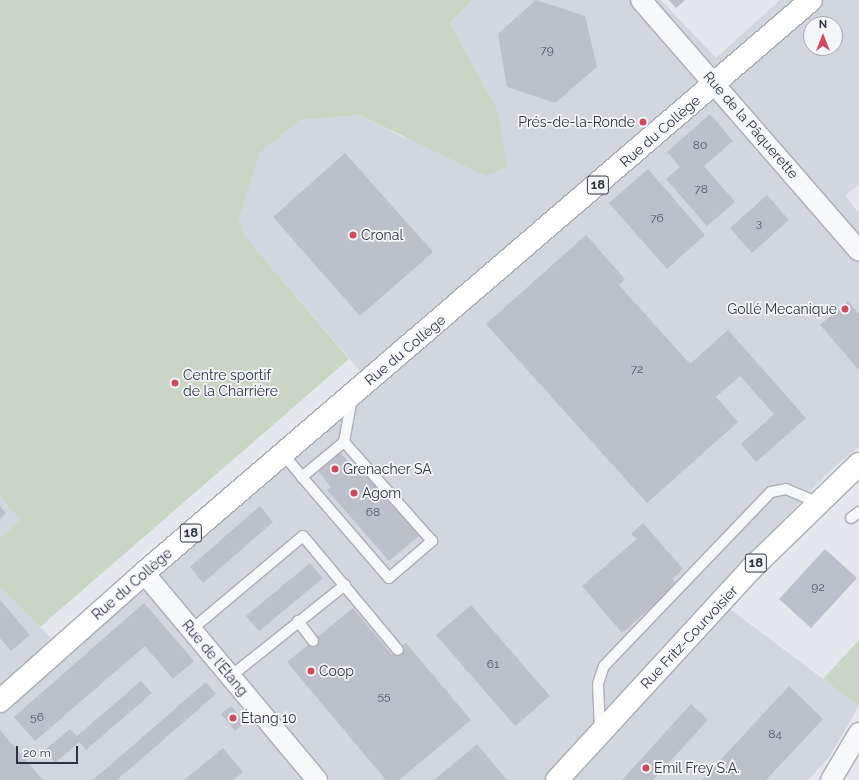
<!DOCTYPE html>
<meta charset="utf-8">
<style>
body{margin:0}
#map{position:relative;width:859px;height:780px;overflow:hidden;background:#e4e7ec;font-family:Raleway,sans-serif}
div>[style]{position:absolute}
.built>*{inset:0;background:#d2d6de}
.green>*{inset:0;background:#c9d6c5}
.building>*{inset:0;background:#bbc0ca}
.roads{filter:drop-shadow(1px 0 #a9aeb7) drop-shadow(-1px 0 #a9aeb7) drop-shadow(0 1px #a9aeb7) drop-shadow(0 -1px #a9aeb7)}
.lane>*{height:10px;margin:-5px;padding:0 5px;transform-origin:5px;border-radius:5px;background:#f7f8fa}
.street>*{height:20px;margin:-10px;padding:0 10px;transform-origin:10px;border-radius:10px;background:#f7f8fa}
.primary>*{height:22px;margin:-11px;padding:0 11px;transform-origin:11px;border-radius:11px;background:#fff}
.dots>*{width:11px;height:11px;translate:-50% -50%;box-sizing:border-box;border:2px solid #f4f6f9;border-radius:50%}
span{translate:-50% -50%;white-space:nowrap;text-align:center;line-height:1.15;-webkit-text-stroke:3.5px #f4f6f9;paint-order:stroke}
.number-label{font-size:12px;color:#4f5766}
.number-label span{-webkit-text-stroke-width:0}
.shield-label span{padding:1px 3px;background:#f4f6f9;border:1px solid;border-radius:3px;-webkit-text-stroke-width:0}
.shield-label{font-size:13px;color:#2b3445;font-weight:700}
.poi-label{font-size:14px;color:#2b3445}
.right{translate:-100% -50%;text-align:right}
.left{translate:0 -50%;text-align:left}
.street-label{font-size:14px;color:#2b3445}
.north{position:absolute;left:803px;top:16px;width:40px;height:40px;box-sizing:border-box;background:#f4f6f9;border:1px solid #a4a8b1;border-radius:50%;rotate:0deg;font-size:11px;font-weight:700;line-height:16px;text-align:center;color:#2b3445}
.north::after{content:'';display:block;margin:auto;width:14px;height:18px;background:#d1495b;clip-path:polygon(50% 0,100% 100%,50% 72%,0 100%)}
.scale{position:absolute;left:16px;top:746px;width:62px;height:18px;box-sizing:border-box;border:2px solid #2b3445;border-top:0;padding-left:5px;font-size:12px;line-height:14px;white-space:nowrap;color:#2b3445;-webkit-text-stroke:3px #f4f6f9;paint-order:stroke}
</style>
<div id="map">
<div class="built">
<div style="clip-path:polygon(evenodd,473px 0,661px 0,716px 58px,780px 0,859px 0,859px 184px,845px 196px,859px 213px,859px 447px,833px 468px,711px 595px,859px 706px,829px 757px,808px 780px,0 780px,0 587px,53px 640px,360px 371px,245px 236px,239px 219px,260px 153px,300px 120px,359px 115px,404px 138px,497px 109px,450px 23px,473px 0,811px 24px,835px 24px,835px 48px,811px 48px,811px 24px)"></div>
<div style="clip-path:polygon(0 497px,20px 520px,0 538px)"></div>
</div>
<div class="green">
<div style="clip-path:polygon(0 0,473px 0,450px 23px,497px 109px,507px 167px,486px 176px,359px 115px,300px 120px,260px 153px,239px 219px,245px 236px,349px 359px,40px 627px,0 587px,0 538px,20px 520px,0 497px)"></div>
<div style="clip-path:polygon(859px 640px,859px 706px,823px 679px)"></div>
</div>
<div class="building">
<div style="clip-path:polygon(536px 0,585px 16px,597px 67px,555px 103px,507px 87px,498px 34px)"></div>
<div style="clip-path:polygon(669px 0,685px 0,676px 8px)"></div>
<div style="clip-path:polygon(710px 114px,733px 141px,704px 166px,735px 202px,707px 226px,666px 179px,680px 167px,667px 152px)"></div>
<div style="clip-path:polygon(345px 153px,433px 252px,360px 316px,273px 217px)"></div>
<div style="clip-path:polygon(648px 169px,705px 235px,667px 269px,609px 203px)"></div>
<div style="clip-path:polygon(767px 195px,789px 220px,752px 253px,730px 228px)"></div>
<div style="clip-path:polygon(586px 235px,625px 279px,619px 285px,690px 364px,728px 330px,806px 418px,756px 462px,741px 444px,774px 414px,740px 376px,716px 397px,738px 422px,647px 503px,486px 324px)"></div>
<div style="clip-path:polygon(848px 301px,859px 314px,859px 370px,820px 325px)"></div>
<div style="clip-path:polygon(340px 452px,353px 467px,356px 464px,419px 536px,389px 561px,327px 490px,331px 487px,318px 471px)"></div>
<div style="clip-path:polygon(0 506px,6px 513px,0 519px)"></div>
<div style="clip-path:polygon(260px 506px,273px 522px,203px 583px,190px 567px)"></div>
<div style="clip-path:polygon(643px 523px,683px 569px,672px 579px,677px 585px,622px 633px,582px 586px,637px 539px,631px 534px)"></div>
<div style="clip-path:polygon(825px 549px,857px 578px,811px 628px,779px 599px)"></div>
<div style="clip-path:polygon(310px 563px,323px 578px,259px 631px,246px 616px)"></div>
<div style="clip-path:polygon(0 600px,30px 635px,11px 651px,0 638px)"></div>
<div style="clip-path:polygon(144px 603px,194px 661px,173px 679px,145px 646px,35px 741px,14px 717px)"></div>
<div style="clip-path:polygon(471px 605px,550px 696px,515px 726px,436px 635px)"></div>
<div style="clip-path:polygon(353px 608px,392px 655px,406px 643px,471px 720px,399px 780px,386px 780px,287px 662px)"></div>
<div style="clip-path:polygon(141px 681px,152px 693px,86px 750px,79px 742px,55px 763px,45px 750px,70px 729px,77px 736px)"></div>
<div style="clip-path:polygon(206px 682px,216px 694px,117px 780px,93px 780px)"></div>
<div style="clip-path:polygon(789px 686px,823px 719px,766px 780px,702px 780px)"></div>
<div style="clip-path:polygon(691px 704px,708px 720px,653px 780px,622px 780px)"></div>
<div style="clip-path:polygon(231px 706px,245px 723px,235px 731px,221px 714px)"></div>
<div style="clip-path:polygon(0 730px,43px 780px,0 780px)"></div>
<div style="clip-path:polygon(477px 744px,507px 780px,434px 780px)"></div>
<div style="clip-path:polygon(223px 748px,243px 772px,233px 780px,184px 780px)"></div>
</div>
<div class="roads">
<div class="lane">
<div style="left:344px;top:442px;width:45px;rotate:-79.7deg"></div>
<div style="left:283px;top:454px;width:30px;rotate:50deg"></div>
<div style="left:302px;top:477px;width:133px;rotate:49.3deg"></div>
<div style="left:389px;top:578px;width:57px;rotate:-40.7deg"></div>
<div style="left:432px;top:541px;width:132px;rotate:-131.6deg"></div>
<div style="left:344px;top:442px;width:55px;rotate:140.2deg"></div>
<div style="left:851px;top:518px;width:10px;rotate:-37deg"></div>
<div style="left:298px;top:621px;width:25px;rotate:53deg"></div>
<div style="left:191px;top:630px;width:146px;rotate:-40deg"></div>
<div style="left:303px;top:536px;width:148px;rotate:50.2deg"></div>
<div style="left:231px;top:676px;width:146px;rotate:-38.6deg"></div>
<div style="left:600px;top:730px;width:46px;rotate:-92.5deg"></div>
<div style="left:598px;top:684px;width:19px;rotate:-72deg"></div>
<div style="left:604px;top:666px;width:241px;rotate:-46.2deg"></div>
<div style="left:771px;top:492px;width:15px;rotate:-11deg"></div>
<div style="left:786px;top:489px;width:34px;rotate:23deg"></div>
</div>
<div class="street">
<div style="left:641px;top:0;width:332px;rotate:49deg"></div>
<div style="left:144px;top:573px;width:270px;rotate:50.1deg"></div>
<div style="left:831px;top:780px;width:55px;rotate:-59.2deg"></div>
</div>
<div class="primary">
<div style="left:0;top:701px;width:193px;rotate:-41.6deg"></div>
<div style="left:144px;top:573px;width:879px;rotate:-40.66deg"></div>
<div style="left:557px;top:780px;width:288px;rotate:-47.4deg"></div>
<div style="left:752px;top:568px;width:149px;rotate:-44.2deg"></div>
</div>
</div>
<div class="dots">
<div style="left:643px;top:122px;background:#d1495b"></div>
<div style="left:353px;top:235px;background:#d1495b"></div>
<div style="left:845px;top:309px;background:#d1495b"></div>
<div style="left:175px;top:383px;background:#d1495b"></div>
<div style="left:335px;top:469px;background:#d1495b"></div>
<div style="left:354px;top:493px;background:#d1495b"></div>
<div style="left:311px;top:671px;background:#d1495b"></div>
<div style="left:233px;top:718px;background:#d1495b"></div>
<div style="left:646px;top:768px;background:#d1495b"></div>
</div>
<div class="number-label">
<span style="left:547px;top:51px">79</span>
<span style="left:700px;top:146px">80</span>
<span style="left:701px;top:190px">78</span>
<span style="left:657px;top:219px">76</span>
<span style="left:759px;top:224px">3</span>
<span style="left:637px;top:370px">72</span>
<span style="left:373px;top:513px">68</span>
<span style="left:818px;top:588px">92</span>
<span style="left:493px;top:665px">61</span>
<span style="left:384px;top:697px">55</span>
<span style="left:37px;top:718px">56</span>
<span style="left:775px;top:735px">84</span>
</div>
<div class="shield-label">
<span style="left:598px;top:185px">18</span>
<span style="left:191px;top:533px">18</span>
<span style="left:756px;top:563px">18</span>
</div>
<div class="poi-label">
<span class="right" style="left:635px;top:122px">Prés-de-la-Ronde</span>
<span class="left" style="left:361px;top:235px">Cronal</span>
<span class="right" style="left:837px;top:309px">Gollé Mecanique</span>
<span class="left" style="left:183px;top:383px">Centre sportif<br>de la Charrière</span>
<span class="left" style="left:343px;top:469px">Grenacher SA</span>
<span class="left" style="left:362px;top:493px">Agom</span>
<span class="left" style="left:319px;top:671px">Coop</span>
<span class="left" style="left:241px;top:718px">Étang 10</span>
<span class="left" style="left:654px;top:768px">Emil Frey S.A.</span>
</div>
<div class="street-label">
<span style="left:751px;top:125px;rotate:49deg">Rue de la Pâquerette</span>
<span style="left:660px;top:131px;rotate:-41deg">Rue du Collège</span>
<span style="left:405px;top:350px;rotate:-40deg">Rue du Collège</span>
<span style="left:132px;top:584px;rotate:-41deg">Rue du Collège</span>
<span style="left:689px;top:637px;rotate:-47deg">Rue Fritz-Courvoisier</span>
<span style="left:215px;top:658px;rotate:50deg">Rue de l'Etang</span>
</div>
<div class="north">N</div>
<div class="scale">20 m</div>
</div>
